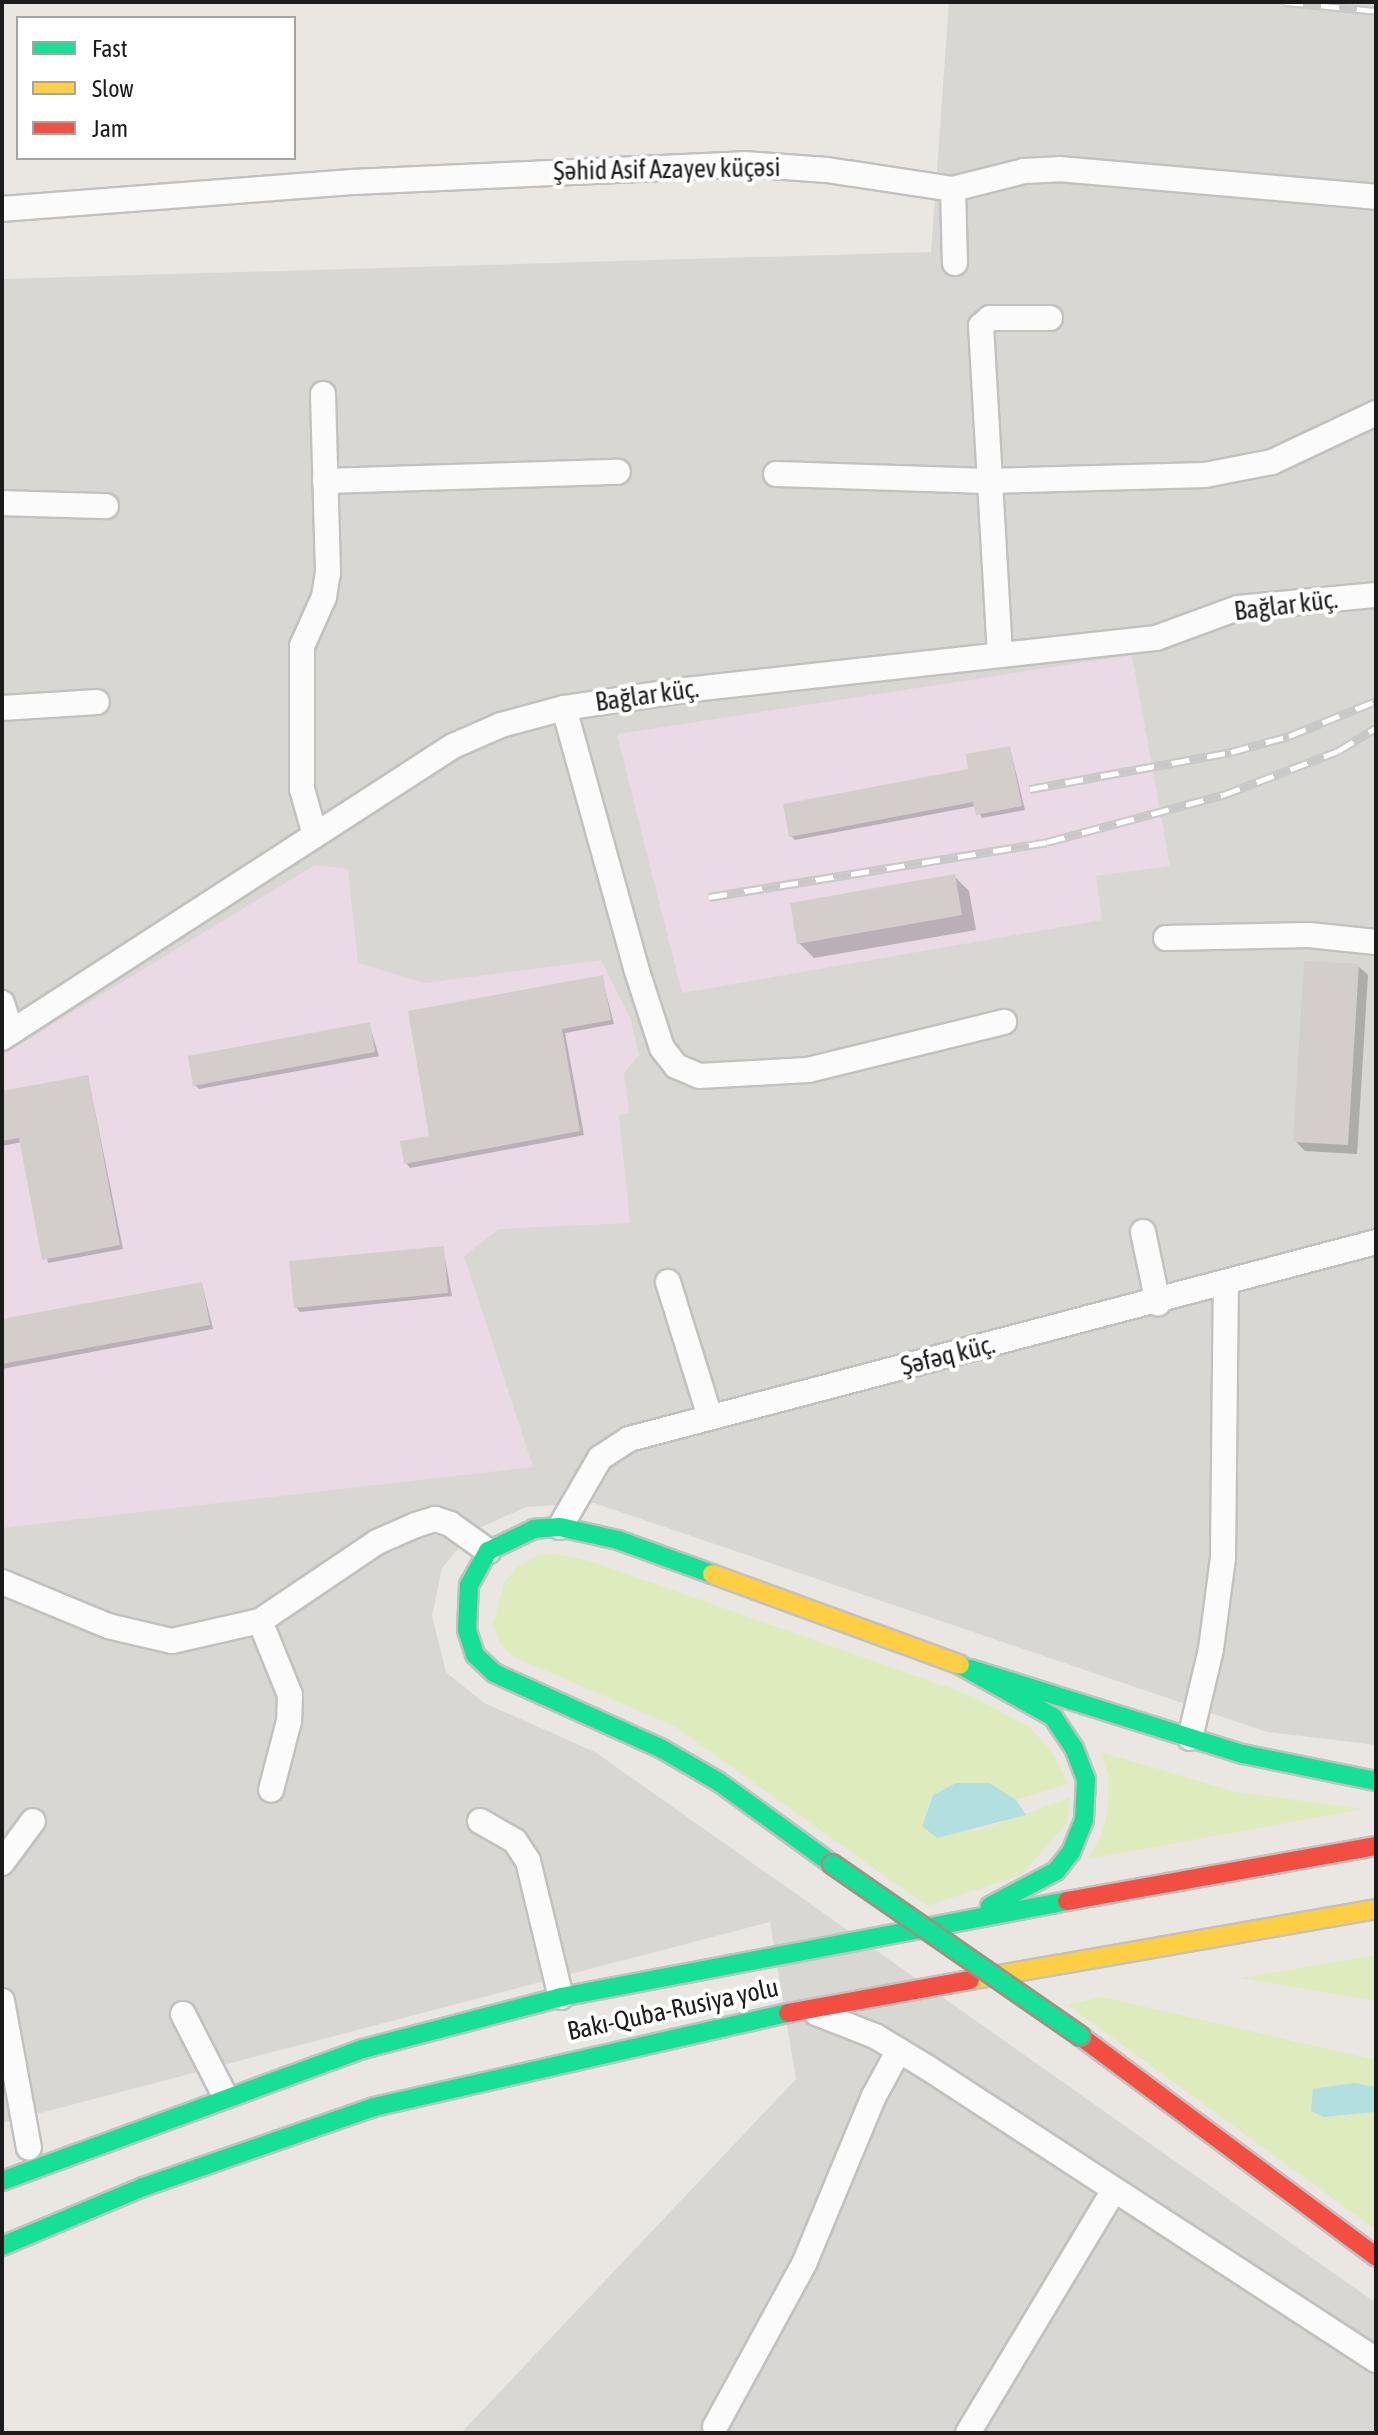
<!DOCTYPE html>
<meta charset="utf-8">
<style>
body{margin:0}
#map{position:relative;width:1378px;height:2435px;overflow:hidden;background:#eae7e2;font-family:"Asap Condensed",sans-serif}
div>[style]{position:absolute}
.residential>*{inset:0;background:#d9d7d4}
.industrial>*{inset:0;background:#e9dae5}
.grass>*{inset:0;background:#ddebbd}
.water>*{inset:0;background:#b2e0e1}
.shadow>*{inset:0;background:#0003}
.building>*{inset:0;background:#d3cecb}
.roads{filter:drop-shadow(2px 0 #c2c1bf) drop-shadow(-2px 0 #c2c1bf) drop-shadow(0 2px #c2c1bf) drop-shadow(0 -2px #c2c1bf)}
.street>*{height:24px;margin:-12px;padding:0 12px;transform-origin:12px;border-radius:12px;background:#fcfbfb}
.fast>*{height:18px;margin:-9px;padding:0 9px;transform-origin:9px;border-radius:9px;background:#16e098}
.slow>*{height:18px;margin:-9px;padding:0 9px;transform-origin:9px;border-radius:9px;background:#ffcf43}
.jam>*{height:18px;margin:-9px;padding:0 9px;transform-origin:9px;border-radius:9px;background:#f24e42}
.rail>*{height:9px;margin-top:-4.5px;transform-origin:0;background:repeating-linear-gradient(90deg,#fff 0 18px,#c9c8c8 0 36px);box-sizing:border-box;border-block:2px solid #c9c8c8}
.bridges{filter:drop-shadow(2px 0 #a09080) drop-shadow(-2px 0 #a09080) drop-shadow(0 2px #a09080) drop-shadow(0 -2px #a09080)}
.fast-bridge>*{height:18px;margin:-9px;padding:0 9px;transform-origin:9px;border-radius:9px;background:#16e098}
span{translate:-50% -50%;white-space:nowrap;text-align:center;line-height:1.15;-webkit-text-stroke:8px #fff;paint-order:stroke}
.street-label{font-size:26px;color:#1b1b1b}
.frame{position:absolute;inset:0;border:4px solid #1b1b1b;pointer-events:none}
.legend{position:absolute;left:16px;top:16px;width:280px;height:144px;box-sizing:border-box;background:#fff;border:2px solid #a4a4a4;margin:0;padding:10px 14px;list-style:none;font-size:24px;color:#1b1b1b}
.legend li{display:flex;align-items:center;gap:16px;height:40px}
.legend b{width:40px;border:2px solid #a4a4a4}
</style>
<div id="map">
<div class="residential">
<div style="clip-path:polygon(949px 2px,1376px 2px,1376px 1745px,1267px 1732px,594px 1503px,526px 1507px,473px 1531px,442px 1568px,432px 1616px,446px 1672px,484px 1703px,595px 1752px,1376px 2303px,1376px 2433px,461px 2433px,796px 2079px,770px 1922px,2px 2123px,2px 279px,931px 252px)"></div>
</div>
<div class="industrial">
<div style="clip-path:polygon(1132px 655px,1170px 866px,1096px 876px,1102px 920px,682px 993px,617px 734px)"></div>
<div style="clip-path:polygon(315px 865px,348px 869px,358px 963px,425px 983px,601px 960px,631px 1020px,639px 1055px,624px 1073px,629px 1112px,619px 1116px,630px 1223px,499px 1229px,464px 1256px,533px 1467px,2px 1528px,2px 1055px)"></div>
</div>
<div class="grass">
<div style="clip-path:polygon(558px 1554px,590px 1561px,972px 1696px,1029px 1727px,1053px 1753px,1068px 1784px,1016px 1800px,956px 1783px,932px 1795px,922px 1825px,977px 1831px,1070px 1798px,1067px 1823px,1021px 1875px,927px 1906px,674px 1726px,514px 1657px,500px 1644px,493px 1624px,504px 1583px,517px 1567px,539px 1555px)"></div>
<div style="clip-path:polygon(1100px 1752px,1236px 1792px,1364px 1809px,1088px 1859px,1102px 1834px,1108px 1806px,1108px 1774px)"></div>
<div style="clip-path:polygon(1376px 1955px,1376px 2001px,1242px 1978px)"></div>
<div style="clip-path:polygon(1102px 1997px,1376px 2060px,1376px 2230px,1068px 2005px)"></div>
</div>
<div class="water">
<div style="clip-path:polygon(956px 1783px,989px 1783px,1016px 1800px,1026px 1815px,937px 1838px,922px 1826px,933px 1795px)"></div>
<div style="clip-path:polygon(1354px 2083px,1375px 2087px,1374px 2112px,1324px 2117px,1311px 2111px,1313px 2089px)"></div>
</div>
<div class="shadow">
<div style="clip-path:polygon(1010px 748px,1025px 810px,982px 818px,976px 806px,795px 840px,791px 836px,971px 770px)"></div>
<div style="clip-path:polygon(954px 876px,969px 891px,976px 930px,814px 958px,799px 943px)"></div>
<div style="clip-path:polygon(1358px 966px,1368px 975px,1357px 1154px,1305px 1151px,1295px 1141px)"></div>
<div style="clip-path:polygon(602px 977px,614px 1024px,565px 1033px,584px 1135px,410px 1168px,406px 1163px)"></div>
<div style="clip-path:polygon(369px 1024px,379px 1056px,199px 1089px,195px 1085px)"></div>
<div style="clip-path:polygon(88px 1077px,123px 1249px,48px 1263px,22px 1142px,2px 1146px,2px 1093px)"></div>
<div style="clip-path:polygon(443px 1248px,452px 1296px,300px 1312px,296px 1307px)"></div>
<div style="clip-path:polygon(202px 1284px,213px 1329px,2px 1369px,2px 1321px)"></div>
</div>
<div class="building">
<div style="clip-path:polygon(1010px 746px,1022px 806px,976px 815px,973px 802px,789px 837px,783px 804px,968px 769px,966px 754px)"></div>
<div style="clip-path:polygon(955px 874px,962px 915px,797px 944px,790px 903px)"></div>
<div style="clip-path:polygon(1304px 961px,1359px 964px,1348px 1145px,1293px 1142px)"></div>
<div style="clip-path:polygon(603px 975px,611px 1020px,562px 1029px,580px 1131px,404px 1164px,400px 1141px,429px 1136px,408px 1011px)"></div>
<div style="clip-path:polygon(370px 1022px,375px 1052px,193px 1086px,188px 1056px)"></div>
<div style="clip-path:polygon(88px 1075px,120px 1245px,42px 1260px,19px 1138px,2px 1141px,2px 1091px)"></div>
<div style="clip-path:polygon(444px 1246px,448px 1293px,294px 1308px,289px 1261px)"></div>
<div style="clip-path:polygon(202px 1282px,210px 1325px,2px 1364px,2px 1319px)"></div>
</div>
<div class="roads">
<div class="street">
<div style="left:953px;top:189px;width:74px;rotate:88.5deg"></div>
<div style="left:2px;top:209px;width:352px;rotate:-4.4deg"></div>
<div style="left:353px;top:182px;width:391px;rotate:-2.6deg"></div>
<div style="left:744px;top:164px;width:83px;rotate:4.1deg"></div>
<div style="left:827px;top:170px;width:127px;rotate:8.6deg"></div>
<div style="left:953px;top:189px;width:73px;rotate:-14.2deg"></div>
<div style="left:1024px;top:171px;width:35px;rotate:-3deg"></div>
<div style="left:1059px;top:169px;width:318px;rotate:5deg"></div>
<div style="left:776px;top:474px;width:211px;rotate:1.9deg"></div>
<div style="left:987px;top:481px;width:218px;rotate:-1.6deg"></div>
<div style="left:1205px;top:475px;width:68px;rotate:-11deg"></div>
<div style="left:1272px;top:462px;width:115px;rotate:-25.2deg"></div>
<div style="left:325px;top:481px;width:293px;rotate:-1.8deg"></div>
<div style="left:2px;top:503px;width:104px;rotate:1.7deg"></div>
<div style="left:1000px;top:655px;width:330px;rotate:-93.3deg"></div>
<div style="left:981px;top:326px;width:12px;rotate:-42deg"></div>
<div style="left:990px;top:318px;width:60px"></div>
<div style="left:2px;top:708px;width:95px;rotate:-3.6deg"></div>
<div style="left:564px;top:708px;width:270px;rotate:74.5deg"></div>
<div style="left:636px;top:968px;width:84px;rotate:72deg"></div>
<div style="left:662px;top:1048px;width:23px;rotate:52deg"></div>
<div style="left:676px;top:1066px;width:25px;rotate:23deg"></div>
<div style="left:699px;top:1076px;width:109px;rotate:-3.2deg"></div>
<div style="left:808px;top:1070px;width:202px;rotate:-13.8deg"></div>
<div style="left:315px;top:835px;width:48px;rotate:-105.8deg"></div>
<div style="left:302px;top:789px;width:143px;rotate:-90deg"></div>
<div style="left:302px;top:646px;width:54px;rotate:-65.8deg"></div>
<div style="left:324px;top:597px;width:24px;rotate:-81deg"></div>
<div style="left:328px;top:573px;width:179px;rotate:-91.6deg"></div>
<div style="left:1166px;top:938px;width:143px;rotate:-1.2deg"></div>
<div style="left:1309px;top:935px;width:67px;rotate:6deg"></div>
<div style="left:2px;top:1003px;width:30px;rotate:73deg"></div>
<div style="left:2px;top:1038px;width:537px;rotate:-32.92deg"></div>
<div style="left:453px;top:746px;width:52px;rotate:-23.6deg"></div>
<div style="left:501px;top:725px;width:65px;rotate:-15.1deg"></div>
<div style="left:564px;top:708px;width:121px;rotate:-8.5deg"></div>
<div style="left:684px;top:690px;width:475px;rotate:-6.3deg"></div>
<div style="left:1156px;top:638px;width:87px;rotate:-20.1deg"></div>
<div style="left:1238px;top:608px;width:139px;rotate:-5.4deg"></div>
<div style="left:1143px;top:1232px;width:73px;rotate:78.1deg"></div>
<div style="left:668px;top:1282px;width:141px;rotate:72.7deg"></div>
<div style="left:560px;top:1527px;width:80px;rotate:-59.9deg"></div>
<div style="left:600px;top:1458px;width:35px;rotate:-33deg"></div>
<div style="left:629px;top:1439px;width:773px;rotate:-14.77deg"></div>
<div style="left:2px;top:1582px;width:115px;rotate:22.5deg"></div>
<div style="left:108px;top:1626px;width:66px;rotate:13.2deg"></div>
<div style="left:172px;top:1641px;width:90px;rotate:-12.8deg"></div>
<div style="left:260px;top:1621px;width:141px;rotate:-34deg"></div>
<div style="left:377px;top:1542px;width:43px;rotate:-23.6deg"></div>
<div style="left:416px;top:1525px;width:20px;rotate:-18deg"></div>
<div style="left:435px;top:1519px;width:16px;rotate:18deg"></div>
<div style="left:450px;top:1524px;width:47px;rotate:35.4deg"></div>
<div style="left:260px;top:1621px;width:80px;rotate:67.9deg"></div>
<div style="left:290px;top:1695px;width:26px;rotate:92deg"></div>
<div style="left:289px;top:1721px;width:71px;rotate:104.6deg"></div>
<div style="left:1190px;top:1738px;width:91px;rotate:-76.7deg"></div>
<div style="left:1211px;top:1649px;width:92px;rotate:-82.5deg"></div>
<div style="left:1223px;top:1558px;width:275px;rotate:-89.4deg"></div>
<div style="left:480px;top:1821px;width:40px;rotate:29.7deg"></div>
<div style="left:515px;top:1841px;width:24px;rotate:57deg"></div>
<div style="left:528px;top:1861px;width:140px;rotate:76.4deg"></div>
<div style="left:2px;top:1863px;width:52px;rotate:-53.6deg"></div>
<div style="left:2px;top:2001px;width:149px;rotate:79.6deg"></div>
<div style="left:816px;top:2013px;width:63px;rotate:21.3deg"></div>
<div style="left:875px;top:2036px;width:62px;rotate:31.1deg"></div>
<div style="left:928px;top:2068px;width:535px;rotate:33.1deg"></div>
<div style="left:183px;top:2014px;width:92px;rotate:62.9deg"></div>
<div style="left:715px;top:2427px;width:186px;rotate:-61.4deg"></div>
<div style="left:804px;top:2264px;width:182px;rotate:-67.4deg"></div>
<div style="left:874px;top:2096px;width:52px;rotate:-61.5deg"></div>
<div style="left:968px;top:2433px;width:283px;rotate:-59deg"></div>
</div>
<div class="fast">
<div style="left:712px;top:1574px;width:100px;rotate:-160.1deg"></div>
<div style="left:618px;top:1540px;width:59px;rotate:-167.4deg"></div>
<div style="left:560px;top:1527px;width:26px;rotate:176deg"></div>
<div style="left:534px;top:1529px;width:51px;rotate:154.4deg"></div>
<div style="left:488px;top:1551px;width:39px;rotate:119deg"></div>
<div style="left:469px;top:1585px;width:45px;rotate:92.5deg"></div>
<div style="left:467px;top:1630px;width:26px;rotate:72deg"></div>
<div style="left:475px;top:1655px;width:26px;rotate:43deg"></div>
<div style="left:494px;top:1673px;width:184px;rotate:24.3deg"></div>
<div style="left:662px;top:1749px;width:66px;rotate:30.1deg"></div>
<div style="left:719px;top:1782px;width:140px;rotate:36deg"></div>
<div style="left:960px;top:1665px;width:107px;rotate:29.2deg"></div>
<div style="left:1053px;top:1717px;width:37px;rotate:56deg"></div>
<div style="left:1074px;top:1748px;width:34px;rotate:69deg"></div>
<div style="left:1086px;top:1780px;width:40px;rotate:92.9deg"></div>
<div style="left:1084px;top:1820px;width:35px;rotate:112deg"></div>
<div style="left:1071px;top:1852px;width:24px;rotate:128deg"></div>
<div style="left:1056px;top:1871px;width:75px;rotate:152.1deg"></div>
<div style="left:971px;top:1669px;width:285px;rotate:17.4deg"></div>
<div style="left:1243px;top:1754px;width:136px;rotate:11.5deg"></div>
<div style="left:2px;top:2181px;width:384px;rotate:-20.1deg"></div>
<div style="left:363px;top:2049px;width:205px;rotate:-14.7deg"></div>
<div style="left:561px;top:1997px;width:515px;rotate:-10.74deg"></div>
<div style="left:2px;top:2246px;width:153px;rotate:-22.7deg"></div>
<div style="left:143px;top:2187px;width:244px;rotate:-19.1deg"></div>
<div style="left:374px;top:2107px;width:425px;rotate:-12.8deg"></div>
</div>
<div class="slow">
<div style="left:712px;top:1574px;width:264px;rotate:20.1deg"></div>
<div style="left:970px;top:1980px;width:412px;rotate:-9.9deg"></div>
</div>
<div class="jam">
<div style="left:1067px;top:1901px;width:314px;rotate:-10.1deg"></div>
<div style="left:788px;top:2013px;width:185px;rotate:-10.3deg"></div>
<div style="left:1080px;top:2036px;width:369px;rotate:36.7deg"></div>
</div>
</div>
<div class="rail">
<div style="left:1285px;top:2px;width:91px;rotate:5.6deg"></div>
<div style="left:1030px;top:789px;width:204px;rotate:-10.4deg"></div>
<div style="left:1231px;top:752px;width:60px;rotate:-15.4deg"></div>
<div style="left:1289px;top:736px;width:94px;rotate:-21.9deg"></div>
<div style="left:709px;top:897px;width:342px;rotate:-9.2deg"></div>
<div style="left:1047px;top:842px;width:182px;rotate:-15deg"></div>
<div style="left:1223px;top:795px;width:123px;rotate:-20.9deg"></div>
<div style="left:1338px;top:751px;width:44px;rotate:-31.2deg"></div>
</div>
<div class="bridges">
<div class="fast-bridge">
<div style="left:832px;top:1864px;width:302px;rotate:34.7deg"></div>
</div>
</div>
<div class="street-label">
<span style="left:667px;top:170px;rotate:-1deg">Şəhid Asif Azayev küçəsi</span>
<span style="left:1286px;top:606px;rotate:-7deg">Bağlar küç.</span>
<span style="left:647px;top:696px;rotate:-8deg">Bağlar küç.</span>
<span style="left:948px;top:1356px;rotate:-14deg">Şəfəq küç.</span>
<span style="left:673px;top:2010px;rotate:-12deg">Bakı-Quba-Rusiya yolu</span>
</div>
<div class="frame"></div>
<ul class="legend">
<li><b style="height:10px;background:#16e098"></b>Fast</li>
<li><b style="height:10px;background:#ffcf43"></b>Slow</li>
<li><b style="height:10px;background:#f24e42"></b>Jam</li>
</ul>
</div>
